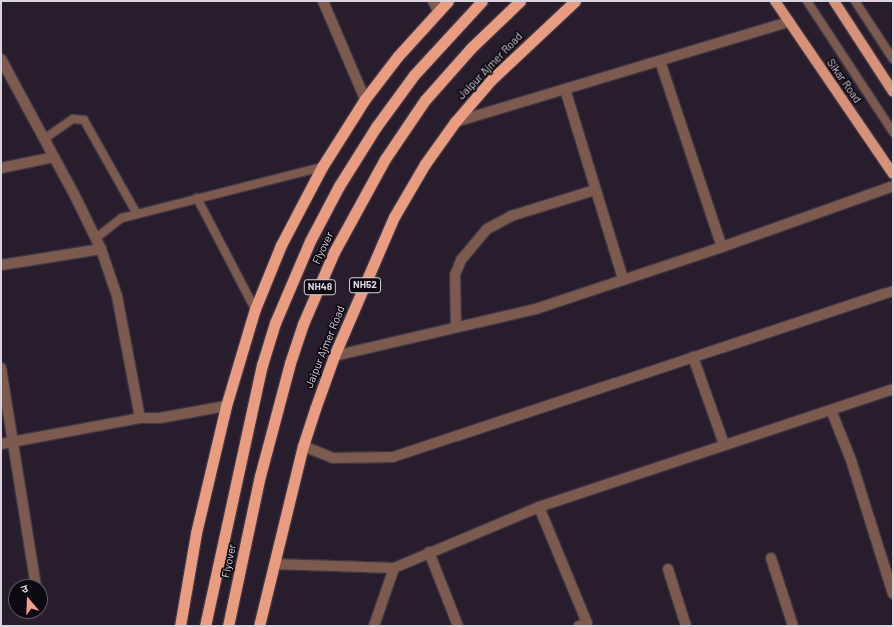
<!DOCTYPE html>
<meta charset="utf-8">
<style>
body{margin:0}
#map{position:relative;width:894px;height:627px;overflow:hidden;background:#271d2d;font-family:Barlow,"Noto Sans Devanagari",sans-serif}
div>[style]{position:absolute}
.roads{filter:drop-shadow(1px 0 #403746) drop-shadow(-1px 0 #403746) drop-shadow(0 1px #403746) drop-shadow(0 -1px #403746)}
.service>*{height:8px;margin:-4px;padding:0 4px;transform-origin:4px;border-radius:4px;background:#7c5a4d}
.minor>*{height:10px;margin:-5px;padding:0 5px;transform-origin:5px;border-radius:5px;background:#7c5a4d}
.primary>*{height:10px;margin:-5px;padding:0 5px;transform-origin:5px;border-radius:5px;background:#d79177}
.trunk>*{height:11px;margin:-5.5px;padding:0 5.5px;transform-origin:5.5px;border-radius:5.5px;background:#e99c7f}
span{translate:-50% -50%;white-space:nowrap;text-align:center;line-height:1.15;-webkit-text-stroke:3.5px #0d0910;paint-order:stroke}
.shield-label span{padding:1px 3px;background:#0d0910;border:1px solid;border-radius:3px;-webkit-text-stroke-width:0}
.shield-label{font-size:10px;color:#dad4df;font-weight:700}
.street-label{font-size:11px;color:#dad4df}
.frame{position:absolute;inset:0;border:2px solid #dad4df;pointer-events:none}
.north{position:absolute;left:8px;top:579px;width:40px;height:40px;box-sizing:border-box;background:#0d0910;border:1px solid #5f5a63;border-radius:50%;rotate:341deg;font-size:11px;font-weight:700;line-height:16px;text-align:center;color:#dad4df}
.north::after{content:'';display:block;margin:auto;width:14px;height:18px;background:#f59d8f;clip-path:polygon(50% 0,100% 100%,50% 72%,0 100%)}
</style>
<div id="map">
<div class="roads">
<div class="service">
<div style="left:807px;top:1px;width:157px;rotate:56.7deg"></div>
<div style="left:855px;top:1px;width:69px;rotate:56.8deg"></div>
<div style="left:44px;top:139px;width:35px;rotate:-35deg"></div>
<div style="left:73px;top:119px;width:11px;rotate:5deg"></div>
<div style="left:84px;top:120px;width:108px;rotate:60.6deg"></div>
<div style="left:197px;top:198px;width:125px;rotate:62.4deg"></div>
<div style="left:96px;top:238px;width:33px;rotate:-38deg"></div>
<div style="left:122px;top:218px;width:206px;rotate:-14.3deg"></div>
</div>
<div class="minor">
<div style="left:323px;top:1px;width:107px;rotate:66.8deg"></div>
<div style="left:433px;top:1px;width:11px;rotate:63deg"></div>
<div style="left:1px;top:59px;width:153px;rotate:61.6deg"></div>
<div style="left:74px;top:194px;width:61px;rotate:63.9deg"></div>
<div style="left:101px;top:249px;width:50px;rotate:71.2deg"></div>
<div style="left:117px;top:296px;width:124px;rotate:79.3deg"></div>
<div style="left:660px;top:61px;width:196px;rotate:71.6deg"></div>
<div style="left:565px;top:89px;width:199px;rotate:73deg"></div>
<div style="left:455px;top:122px;width:349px;rotate:-16.7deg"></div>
<div style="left:1px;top:168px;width:54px;rotate:-11.7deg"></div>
<div style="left:1px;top:265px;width:101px;rotate:-9.1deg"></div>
<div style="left:456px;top:327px;width:52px;rotate:-91.1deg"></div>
<div style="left:455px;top:275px;width:16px;rotate:-68deg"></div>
<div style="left:461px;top:260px;width:40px;rotate:-50deg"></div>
<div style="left:487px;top:229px;width:27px;rotate:-28deg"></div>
<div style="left:511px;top:216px;width:88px;rotate:-17.2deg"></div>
<div style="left:334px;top:356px;width:207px;rotate:-13.1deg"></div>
<div style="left:536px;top:309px;width:196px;rotate:-18.4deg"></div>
<div style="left:722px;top:247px;width:182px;rotate:-19.6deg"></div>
<div style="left:693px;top:357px;width:92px;rotate:70.4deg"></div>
<div style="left:1px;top:368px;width:222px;rotate:80.9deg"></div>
<div style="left:831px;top:410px;width:54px;rotate:68.2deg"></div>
<div style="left:851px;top:460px;width:140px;rotate:72.6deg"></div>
<div style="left:1px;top:444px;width:141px;rotate:-10.6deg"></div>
<div style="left:140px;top:418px;width:20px"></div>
<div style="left:160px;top:418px;width:67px;rotate:-10.3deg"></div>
<div style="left:303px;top:446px;width:32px;rotate:22deg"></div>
<div style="left:333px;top:458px;width:60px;rotate:-1deg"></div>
<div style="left:393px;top:457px;width:527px;rotate:-18.37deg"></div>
<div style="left:539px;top:507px;width:126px;rotate:67.5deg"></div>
<div style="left:587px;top:623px;width:9px;rotate:159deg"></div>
<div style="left:429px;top:552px;width:79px;rotate:68.6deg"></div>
<div style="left:771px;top:558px;width:71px;rotate:72.1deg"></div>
<div style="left:274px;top:564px;width:120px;rotate:1.9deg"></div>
<div style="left:394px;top:568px;width:157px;rotate:-22.8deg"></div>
<div style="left:539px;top:507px;width:373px;rotate:-18.4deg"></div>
<div style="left:668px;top:569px;width:60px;rotate:72.5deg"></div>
<div style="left:374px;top:626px;width:61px;rotate:-71deg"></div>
</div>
<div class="primary">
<div style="left:775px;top:1px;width:209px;rotate:55.7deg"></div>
<div style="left:834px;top:1px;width:108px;rotate:57deg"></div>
</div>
<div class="trunk">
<div style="left:180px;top:626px;width:94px;rotate:-80.2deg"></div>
<div style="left:196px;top:533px;width:130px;rotate:-76.7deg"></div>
<div style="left:226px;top:406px;width:101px;rotate:-73.4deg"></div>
<div style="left:255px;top:309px;width:69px;rotate:-67.9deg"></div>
<div style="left:281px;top:245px;width:88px;rotate:-62.3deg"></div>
<div style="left:322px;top:167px;width:80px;rotate:-57.7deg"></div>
<div style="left:365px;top:99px;width:54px;rotate:-52.5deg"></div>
<div style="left:398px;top:56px;width:74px;rotate:-47.7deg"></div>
<div style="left:205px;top:626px;width:267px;rotate:-77.7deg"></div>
<div style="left:262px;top:365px;width:44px;rotate:-72.8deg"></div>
<div style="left:275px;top:323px;width:89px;rotate:-66.9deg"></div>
<div style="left:310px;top:241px;width:62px;rotate:-62.2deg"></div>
<div style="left:339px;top:186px;width:70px;rotate:-57.9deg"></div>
<div style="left:376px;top:127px;width:64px;rotate:-53.8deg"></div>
<div style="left:414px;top:75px;width:100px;rotate:-47.4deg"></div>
<div style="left:228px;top:626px;width:153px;rotate:-78deg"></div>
<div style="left:260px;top:476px;width:117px;rotate:-75.1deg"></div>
<div style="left:290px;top:363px;width:41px;rotate:-71.6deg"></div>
<div style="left:303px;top:324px;width:78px;rotate:-66.7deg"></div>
<div style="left:334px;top:252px;width:106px;rotate:-61.3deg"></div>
<div style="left:385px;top:159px;width:71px;rotate:-55.9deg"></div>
<div style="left:425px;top:100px;width:69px;rotate:-48.5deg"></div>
<div style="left:471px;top:48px;width:68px;rotate:-43.8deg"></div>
<div style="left:259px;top:626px;width:185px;rotate:-76.3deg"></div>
<div style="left:303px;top:446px;width:39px;rotate:-72deg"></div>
<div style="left:315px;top:409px;width:56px;rotate:-70.3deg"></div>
<div style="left:334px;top:356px;width:151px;rotate:-66.7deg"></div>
<div style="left:394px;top:217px;width:61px;rotate:-59.7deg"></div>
<div style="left:425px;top:164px;width:52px;rotate:-54.5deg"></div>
<div style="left:455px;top:122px;width:55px;rotate:-49.4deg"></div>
<div style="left:491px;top:80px;width:115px;rotate:-43.2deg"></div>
</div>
</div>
<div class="shield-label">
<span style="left:365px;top:285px">NH52</span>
<span style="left:320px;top:287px">NH48</span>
</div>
<div class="street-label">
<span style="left:490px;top:66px;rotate:-46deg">Jaipur Ajmer Road</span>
<span style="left:844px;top:81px;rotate:55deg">Sikar Road</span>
<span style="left:323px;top:248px;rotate:-65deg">Flyover</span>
<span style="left:325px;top:347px;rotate:-68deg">Jaipur Ajmer Road</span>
<span style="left:229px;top:561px;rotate:-78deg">Flyover</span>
</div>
<div class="frame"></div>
<div class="north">उ</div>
</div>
